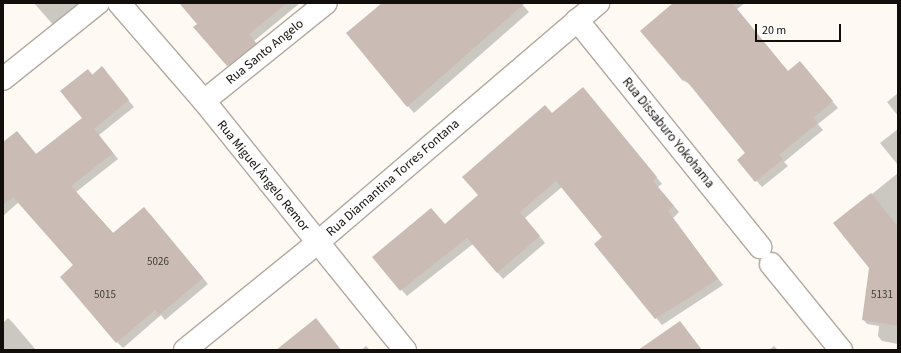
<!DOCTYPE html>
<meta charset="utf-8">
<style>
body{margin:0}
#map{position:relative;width:901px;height:353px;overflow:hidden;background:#fef9f2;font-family:"Source Sans 3",sans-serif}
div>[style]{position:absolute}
.shadow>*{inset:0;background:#0003}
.building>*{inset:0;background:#cabcb5}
.roads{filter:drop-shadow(1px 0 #b2a99f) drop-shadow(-1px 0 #b2a99f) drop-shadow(0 1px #b2a99f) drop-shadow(0 -1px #b2a99f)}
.minor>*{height:22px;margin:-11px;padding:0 11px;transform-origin:11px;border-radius:11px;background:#fff}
span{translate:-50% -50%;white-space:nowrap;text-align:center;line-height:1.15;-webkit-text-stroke:4px #fff;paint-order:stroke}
.number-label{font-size:11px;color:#3f3a36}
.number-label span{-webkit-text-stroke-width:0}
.street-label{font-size:13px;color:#110e0b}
.frame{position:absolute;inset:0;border:4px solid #110e0b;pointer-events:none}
.scale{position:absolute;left:755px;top:24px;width:86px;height:18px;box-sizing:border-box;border:2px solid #110e0b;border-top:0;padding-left:5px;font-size:12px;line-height:14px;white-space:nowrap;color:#110e0b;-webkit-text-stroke:3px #fff;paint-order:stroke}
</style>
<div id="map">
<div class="shadow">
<div style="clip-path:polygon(34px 3px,82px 3px,55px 27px)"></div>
<div style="clip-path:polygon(180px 3px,300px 3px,254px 41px,261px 49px,234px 72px,195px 28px,198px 25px)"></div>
<div style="clip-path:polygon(302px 3px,319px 3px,310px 11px)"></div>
<div style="clip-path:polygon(383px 3px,521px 3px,529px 12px,414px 113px,408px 106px)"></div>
<div style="clip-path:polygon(674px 3px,745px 3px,737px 9px,788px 72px,800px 62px,838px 108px,818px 124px,823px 130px,784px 162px,788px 166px,762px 187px,738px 160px,747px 153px,691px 85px,684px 81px,642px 31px)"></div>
<div style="clip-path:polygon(102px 68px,134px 107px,99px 135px,118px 159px,76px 192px,114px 234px,150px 214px,208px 284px,165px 320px,161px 315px,123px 348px,117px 342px,75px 265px,19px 202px,3px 216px,3px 144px,17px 132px,37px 155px,83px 119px,88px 70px,93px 75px)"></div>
<div style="clip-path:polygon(898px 93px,898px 116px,887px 102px)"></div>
<div style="clip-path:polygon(589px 95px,662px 184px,658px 187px,679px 212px,673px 218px,723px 285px,662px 325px,595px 244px,604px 238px,562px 187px,525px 218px,545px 243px,503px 279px,473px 244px,407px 296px,373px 257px,431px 209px,445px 225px,479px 195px,552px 114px)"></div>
<div style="clip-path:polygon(898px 129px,898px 165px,880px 143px)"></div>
<div style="clip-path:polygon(898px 173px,898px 344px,882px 341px,878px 336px,879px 326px,867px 324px,863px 319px,870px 268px,835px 224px)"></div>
<div style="clip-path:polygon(8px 318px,14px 324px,36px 350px,3px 350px,3px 323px)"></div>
<div style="clip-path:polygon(366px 346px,370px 350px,361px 350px)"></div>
<div style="clip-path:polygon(774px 346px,778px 350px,769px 350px)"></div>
</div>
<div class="building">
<div style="clip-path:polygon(179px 3px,287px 3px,249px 34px,256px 43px,227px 66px,193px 27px,197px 24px)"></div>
<div style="clip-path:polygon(382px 3px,525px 3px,407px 107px,346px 33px)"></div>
<div style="clip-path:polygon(673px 3px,732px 3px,788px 71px,800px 61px,833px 101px,813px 118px,818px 123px,779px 155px,783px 159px,755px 182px,737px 160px,745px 153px,685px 79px,683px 81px,640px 31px)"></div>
<div style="clip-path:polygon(102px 66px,129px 100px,94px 129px,113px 153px,71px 186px,113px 233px,144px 207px,203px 278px,159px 315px,155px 310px,116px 343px,60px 277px,73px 265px,13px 197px,3px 205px,3px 142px,17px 131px,36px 154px,82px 118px,60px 91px,88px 69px,92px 75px)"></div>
<div style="clip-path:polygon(583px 87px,657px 177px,653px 181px,674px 206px,668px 211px,718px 279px,655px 319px,594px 244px,602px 237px,556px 181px,520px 212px,540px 236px,497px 273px,467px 238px,400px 291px,372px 257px,431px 208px,445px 224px,478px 195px,462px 177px,545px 105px,552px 113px)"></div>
<div style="clip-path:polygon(871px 193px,898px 227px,898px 326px,862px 320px,869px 268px,833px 223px)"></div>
<div style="clip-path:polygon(316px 318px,341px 350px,276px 350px)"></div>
<div style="clip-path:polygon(680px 321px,702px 350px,638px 350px)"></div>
</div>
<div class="roads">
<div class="minor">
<div style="left:119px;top:3px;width:130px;rotate:49.1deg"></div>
<div style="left:204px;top:101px;width:320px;rotate:51.1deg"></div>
<div style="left:577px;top:20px;width:292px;rotate:51.1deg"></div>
<div style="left:3px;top:79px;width:122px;rotate:-38.7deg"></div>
<div style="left:204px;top:101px;width:156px;rotate:-38.8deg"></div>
<div style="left:771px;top:264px;width:111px;rotate:50.9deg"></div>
<div style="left:185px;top:350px;width:170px;rotate:-39deg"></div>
<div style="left:317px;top:243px;width:370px;rotate:-40.5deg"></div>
</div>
</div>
<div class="number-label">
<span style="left:158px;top:262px">5026</span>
<span style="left:105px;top:295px">5015</span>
<span style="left:882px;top:295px">5131</span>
</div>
<div class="street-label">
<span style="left:265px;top:52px;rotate:-39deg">Rua Santo Angelo</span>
<span style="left:668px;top:133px;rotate:51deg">Rua Dissaburo Yokohama</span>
<span style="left:263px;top:176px;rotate:51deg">Rua Miguel Ângelo Remor</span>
<span style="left:393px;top:178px;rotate:-41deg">Rua Diamantina Torres Fontana</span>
</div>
<div class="frame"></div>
<div class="scale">20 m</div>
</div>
